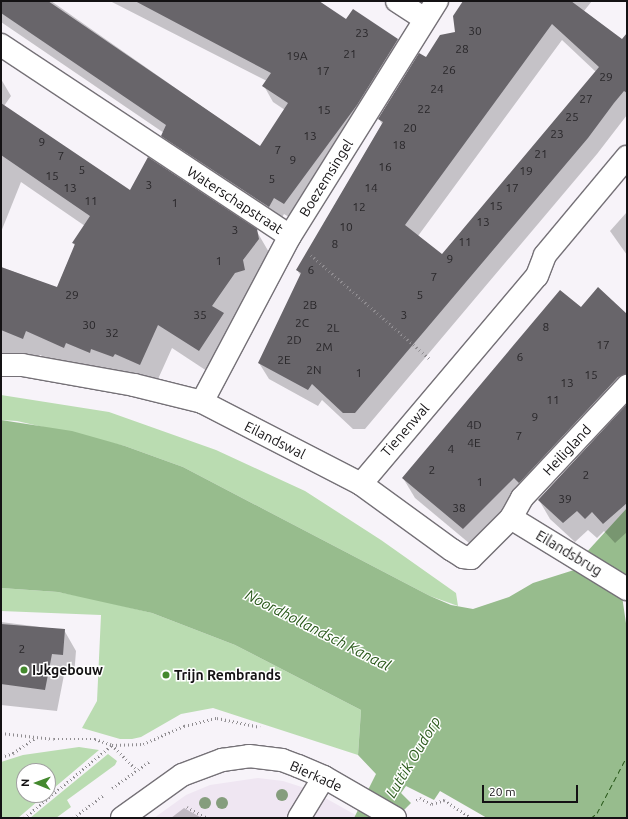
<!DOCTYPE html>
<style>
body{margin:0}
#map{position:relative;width:628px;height:819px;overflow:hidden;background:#f7f3f9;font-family:Ubuntu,sans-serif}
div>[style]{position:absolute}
.built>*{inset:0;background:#efe6f2}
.green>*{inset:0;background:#badcb1}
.water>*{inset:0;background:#97bc8d}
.shadow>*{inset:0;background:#0003}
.ferry>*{height:1px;margin-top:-0.5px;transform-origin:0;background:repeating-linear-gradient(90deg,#29591a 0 5px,transparent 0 9px)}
.building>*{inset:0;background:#68656a}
.path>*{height:2.5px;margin-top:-1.25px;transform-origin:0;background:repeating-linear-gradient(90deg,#908d91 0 1px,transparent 0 4px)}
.roads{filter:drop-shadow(1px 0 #757177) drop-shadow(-1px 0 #757177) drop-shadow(0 1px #757177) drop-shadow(0 -1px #757177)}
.street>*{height:22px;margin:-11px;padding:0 11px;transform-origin:11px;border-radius:11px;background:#fff}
.secondary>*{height:22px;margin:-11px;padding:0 11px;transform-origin:11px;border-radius:11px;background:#fff}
.trees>*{width:12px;height:12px;margin:-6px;border-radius:50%;background:#859d7d}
.dots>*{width:11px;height:11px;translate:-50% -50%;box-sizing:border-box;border:2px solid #fff;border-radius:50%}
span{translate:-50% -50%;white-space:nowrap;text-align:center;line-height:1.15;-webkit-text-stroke:3px #fff;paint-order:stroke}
.number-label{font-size:12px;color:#29272a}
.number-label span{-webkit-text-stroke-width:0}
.street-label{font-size:14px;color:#141214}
.poi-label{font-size:14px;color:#141214;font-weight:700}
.left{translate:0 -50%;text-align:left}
.water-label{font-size:15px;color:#29591a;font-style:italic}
.frame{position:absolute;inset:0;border:2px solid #141214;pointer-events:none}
.north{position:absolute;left:16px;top:763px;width:40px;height:40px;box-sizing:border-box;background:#fff;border:1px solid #a1a0a1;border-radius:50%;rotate:271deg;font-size:11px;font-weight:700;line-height:16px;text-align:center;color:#141214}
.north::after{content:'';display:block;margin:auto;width:14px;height:18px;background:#44892e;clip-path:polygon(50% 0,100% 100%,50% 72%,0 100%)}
.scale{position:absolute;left:482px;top:785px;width:96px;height:18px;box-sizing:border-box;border:2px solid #141214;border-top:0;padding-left:5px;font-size:12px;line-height:14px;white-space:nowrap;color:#141214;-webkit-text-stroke:3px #fff;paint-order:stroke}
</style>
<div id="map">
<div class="built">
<div style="clip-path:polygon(258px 778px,283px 781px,311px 790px,361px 818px,154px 818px,186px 795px,210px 785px)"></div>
</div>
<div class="green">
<div style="clip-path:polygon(1px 395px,109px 412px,216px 450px,305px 491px,381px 540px,456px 593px,458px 606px,430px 596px,183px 467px,125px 446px,17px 421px,1px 420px)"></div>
<div style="clip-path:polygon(1px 588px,58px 592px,90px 598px,152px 613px,235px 645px,361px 710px,358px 755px,213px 708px,181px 714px,141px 737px,132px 739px,120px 739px,82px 728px,97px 701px,101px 615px,1px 611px)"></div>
<div style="clip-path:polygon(79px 747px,99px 750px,48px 793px,48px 771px,24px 771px,24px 795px,45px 795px,18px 818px,1px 818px,1px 762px,23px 755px)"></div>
<div style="clip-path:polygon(108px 754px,117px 761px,115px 765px,67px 800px,71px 807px,56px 818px,30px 818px)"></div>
</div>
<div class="water">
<div style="clip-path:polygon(1px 420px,72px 431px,125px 446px,183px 467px,430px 596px,451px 605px,473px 609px,509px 597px,533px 583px,574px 570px,585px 554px,627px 508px,627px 589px,622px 596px,627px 630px,627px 818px,487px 818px,440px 791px,434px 800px,406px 786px,401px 793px,411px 803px,396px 818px,354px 818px,376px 774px,358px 755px,361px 710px,235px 645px,152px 613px,58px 592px,1px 588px)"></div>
</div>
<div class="shadow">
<div style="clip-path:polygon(1px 1px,51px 1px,260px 147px,285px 110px,273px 102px,264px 86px,267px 81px,110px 1px,319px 1px,346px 20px,353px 10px,398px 40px,407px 56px,294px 220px,284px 214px,279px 223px,171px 152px,162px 136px,164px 133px,1px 22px)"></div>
<div style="clip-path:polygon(evenodd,464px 1px,592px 1px,584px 11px,622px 40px,627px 34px,627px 115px,597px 154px,365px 429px,353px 429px,322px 400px,318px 406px,269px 379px,259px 363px,301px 276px,297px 270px,382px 124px,379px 119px,426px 59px,456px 33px,464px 1px,562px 40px,596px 72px,442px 255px,418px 236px,562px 40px)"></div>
<div style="clip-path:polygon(1px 79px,11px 96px,4px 106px,130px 192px,256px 230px,270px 254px,249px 297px,229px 325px,237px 338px,213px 375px,172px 348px,154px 388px,77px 371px,40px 355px,36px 362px,1px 362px,1px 267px,57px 288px,75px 246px,73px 243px,85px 226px,21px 182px,1px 232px)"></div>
<div style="clip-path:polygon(627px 212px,627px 255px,610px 231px)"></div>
<div style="clip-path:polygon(581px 309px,627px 316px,627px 399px,475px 548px,415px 498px,403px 478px)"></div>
<div style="clip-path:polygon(627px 406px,627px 532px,615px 543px,604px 531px,597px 538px,588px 530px,575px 542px,550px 519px,539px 500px)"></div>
<div style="clip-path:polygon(1px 622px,64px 630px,76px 651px,74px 676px,64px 675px,57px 711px,1px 705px)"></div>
<div style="clip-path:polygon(184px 808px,202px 818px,171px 818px)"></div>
</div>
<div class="ferry">
<div style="left:591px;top:818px;width:8px;rotate:-40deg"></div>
<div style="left:597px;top:813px;width:64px;rotate:-62.2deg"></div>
</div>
<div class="building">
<div style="clip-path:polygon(1px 1px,48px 1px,260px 146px,288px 103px,262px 86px,271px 73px,135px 1px,319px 1px,346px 19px,353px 9px,398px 39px,357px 105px,284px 204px,274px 198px,269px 207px,161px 136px,166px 125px,1px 13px)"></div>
<div style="clip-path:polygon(evenodd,463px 1px,571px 1px,622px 39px,627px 33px,627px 93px,624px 91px,614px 103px,588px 138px,355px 413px,343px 413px,312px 384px,308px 390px,258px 363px,301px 273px,296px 270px,383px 122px,378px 119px,419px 53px,426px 57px,440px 35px,455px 32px,453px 16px,463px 1px,552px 24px,599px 67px,442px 254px,405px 225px,552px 24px)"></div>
<div style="clip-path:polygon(1px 103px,130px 190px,148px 157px,257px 229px,259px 239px,243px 260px,245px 270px,235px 273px,212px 306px,224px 313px,199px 351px,158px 325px,140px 365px,115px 354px,113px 357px,91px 349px,90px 353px,66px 343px,64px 348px,26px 331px,23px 339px,1px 330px,1px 267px,57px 287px,75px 244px,72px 243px,90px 216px,1px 155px)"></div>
<div style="clip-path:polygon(598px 287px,627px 314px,627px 374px,618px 377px,519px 483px,514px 478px,463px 529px,402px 478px,560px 290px,581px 307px)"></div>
<div style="clip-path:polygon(627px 404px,627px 503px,603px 524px,592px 512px,585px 519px,577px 511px,563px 523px,538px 500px)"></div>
<div style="clip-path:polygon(1px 624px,65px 629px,63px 655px,52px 654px,45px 690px,1px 684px)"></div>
</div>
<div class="path">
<div style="left:311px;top:255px;width:159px;rotate:41.2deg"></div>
<div style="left:1px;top:733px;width:53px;rotate:6.5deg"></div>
<div style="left:54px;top:739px;width:41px"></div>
<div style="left:95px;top:739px;width:18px;rotate:19deg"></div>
<div style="left:112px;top:745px;width:34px;rotate:45deg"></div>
<div style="left:1px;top:757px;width:13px;rotate:-18deg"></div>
<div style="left:13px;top:753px;width:27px;rotate:-34deg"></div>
<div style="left:112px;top:788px;width:47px;rotate:-35.4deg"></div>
<div style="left:416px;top:800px;width:4px;rotate:-27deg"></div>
<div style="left:420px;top:798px;width:13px;rotate:27deg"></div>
<div style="left:432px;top:804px;width:13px;rotate:-18deg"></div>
<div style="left:444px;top:800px;width:33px;rotate:33deg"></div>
<div style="left:187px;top:807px;width:24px;rotate:28deg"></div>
<div style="left:24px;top:818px;width:114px;rotate:-39.7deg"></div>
<div style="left:112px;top:745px;width:31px;rotate:-2deg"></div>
<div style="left:143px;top:744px;width:45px;rotate:-23.7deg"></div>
<div style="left:184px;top:726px;width:34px;rotate:-14deg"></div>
<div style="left:217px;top:718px;width:44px;rotate:11.8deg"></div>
<div style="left:73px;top:818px;width:38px;rotate:-37deg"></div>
</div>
<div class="roads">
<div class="street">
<div style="left:397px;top:1px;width:33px;rotate:33deg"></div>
<div style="left:1px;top:45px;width:346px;rotate:33.5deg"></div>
<div style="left:1px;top:365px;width:21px"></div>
<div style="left:22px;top:365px;width:114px;rotate:10.1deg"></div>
<div style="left:134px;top:385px;width:70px;rotate:14deg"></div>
<div style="left:202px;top:402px;width:179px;rotate:27.3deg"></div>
<div style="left:361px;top:484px;width:112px;rotate:36deg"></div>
<div style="left:452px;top:550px;width:13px;rotate:32deg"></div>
<div style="left:463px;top:557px;width:8px;rotate:7deg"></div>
<div style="left:471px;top:558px;width:57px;rotate:-45deg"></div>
<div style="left:511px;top:518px;width:23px;rotate:-61deg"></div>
<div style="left:522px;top:498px;width:154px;rotate:-46.8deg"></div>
<div style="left:202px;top:402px;width:188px;rotate:-62.1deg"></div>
<div style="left:290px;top:236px;width:277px;rotate:-58deg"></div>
<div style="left:361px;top:484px;width:272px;rotate:-49.8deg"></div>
<div style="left:537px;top:276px;width:22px;rotate:-69deg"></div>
<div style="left:545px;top:255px;width:128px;rotate:-50.1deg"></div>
<div style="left:511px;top:518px;width:136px;rotate:31.5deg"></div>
<div style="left:299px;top:818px;width:48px;rotate:-58.6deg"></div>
</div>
<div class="secondary">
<div style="left:122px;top:818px;width:74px;rotate:-35.6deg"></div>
<div style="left:182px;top:775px;width:43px;rotate:-20.6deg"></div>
<div style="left:222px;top:760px;width:27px;rotate:-8deg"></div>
<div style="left:249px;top:756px;width:33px;rotate:7deg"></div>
<div style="left:282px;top:760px;width:17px;rotate:21deg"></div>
<div style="left:298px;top:766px;width:28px;rotate:23deg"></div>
<div style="left:324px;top:777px;width:82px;rotate:30deg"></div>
</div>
</div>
<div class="trees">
<div style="left:282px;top:795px"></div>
<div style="left:205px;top:803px"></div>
<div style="left:222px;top:803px"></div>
</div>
<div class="dots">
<div style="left:24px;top:670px;background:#44892e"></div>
<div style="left:166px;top:675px;background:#44892e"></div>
</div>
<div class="number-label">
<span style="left:475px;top:31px">30</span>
<span style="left:362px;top:33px">23</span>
<span style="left:462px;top:49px">28</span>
<span style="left:350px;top:54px">21</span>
<span style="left:297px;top:56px">19A</span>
<span style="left:449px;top:70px">26</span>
<span style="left:323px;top:71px">17</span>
<span style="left:606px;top:77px">29</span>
<span style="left:437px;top:89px">24</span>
<span style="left:586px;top:99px">27</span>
<span style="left:424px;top:109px">22</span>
<span style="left:324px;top:110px">15</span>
<span style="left:572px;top:117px">25</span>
<span style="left:410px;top:128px">20</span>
<span style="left:557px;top:134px">23</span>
<span style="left:310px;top:136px">13</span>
<span style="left:42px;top:142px">9</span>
<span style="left:399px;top:145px">18</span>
<span style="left:278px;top:150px">7</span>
<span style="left:541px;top:154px">21</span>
<span style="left:61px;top:156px">7</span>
<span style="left:293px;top:160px">9</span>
<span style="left:385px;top:167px">16</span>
<span style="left:82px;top:170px">5</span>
<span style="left:526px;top:171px">19</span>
<span style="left:52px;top:176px">15</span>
<span style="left:272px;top:179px">5</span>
<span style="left:149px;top:185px">3</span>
<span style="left:70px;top:188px">13</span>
<span style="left:371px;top:188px">14</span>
<span style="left:512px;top:188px">17</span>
<span style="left:91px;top:201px">11</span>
<span style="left:175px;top:203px">1</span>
<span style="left:496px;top:206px">15</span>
<span style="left:359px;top:207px">12</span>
<span style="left:483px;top:222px">13</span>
<span style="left:346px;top:227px">10</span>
<span style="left:235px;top:230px">3</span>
<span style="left:465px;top:242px">11</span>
<span style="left:335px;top:244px">8</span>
<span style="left:450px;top:259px">9</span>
<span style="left:219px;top:261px">1</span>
<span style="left:311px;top:270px">6</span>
<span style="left:434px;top:277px">7</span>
<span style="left:72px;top:295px">29</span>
<span style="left:420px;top:295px">5</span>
<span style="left:310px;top:305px">2B</span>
<span style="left:200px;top:315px">35</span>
<span style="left:404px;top:315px">3</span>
<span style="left:302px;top:323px">2C</span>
<span style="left:89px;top:325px">30</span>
<span style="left:546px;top:327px">8</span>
<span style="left:333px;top:328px">2L</span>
<span style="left:112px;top:333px">32</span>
<span style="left:294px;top:340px">2D</span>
<span style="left:603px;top:345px">17</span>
<span style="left:324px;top:347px">2M</span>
<span style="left:520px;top:357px">6</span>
<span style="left:284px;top:360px">2E</span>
<span style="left:314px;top:370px">2N</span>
<span style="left:359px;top:373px">1</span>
<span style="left:591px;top:375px">15</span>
<span style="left:567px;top:383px">13</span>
<span style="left:553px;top:400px">11</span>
<span style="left:535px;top:417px">9</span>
<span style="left:474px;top:425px">4D</span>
<span style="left:519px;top:436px">7</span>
<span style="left:474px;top:443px">4E</span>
<span style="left:451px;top:449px">4</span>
<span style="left:432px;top:470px">2</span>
<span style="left:586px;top:475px">2</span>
<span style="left:480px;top:482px">1</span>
<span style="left:565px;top:499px">39</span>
<span style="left:459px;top:508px">38</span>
<span style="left:22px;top:649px">2</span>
</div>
<div class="street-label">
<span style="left:326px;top:178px;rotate:-58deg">Boezemsingel</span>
<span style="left:235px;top:200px;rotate:33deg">Waterschapstraat</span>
<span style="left:405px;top:430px;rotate:-49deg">Tienenwal</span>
<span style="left:275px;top:440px;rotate:27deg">Eilandswal</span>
<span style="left:567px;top:450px;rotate:-47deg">Heiligland</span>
<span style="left:569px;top:553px;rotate:31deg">Eilandsbrug</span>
<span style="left:316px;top:776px;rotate:24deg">Bierkade</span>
</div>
<div class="poi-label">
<span class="left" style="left:32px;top:670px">IJkgebouw</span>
<span class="left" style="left:174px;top:675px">Trijn Rembrands</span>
</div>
<div class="water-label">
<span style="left:318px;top:630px;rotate:27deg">Noordhollandsch Kanaal</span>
<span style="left:413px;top:757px;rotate:-59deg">Luttik Oudorp</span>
</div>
<div class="frame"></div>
<div class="north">N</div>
<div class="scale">20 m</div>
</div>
